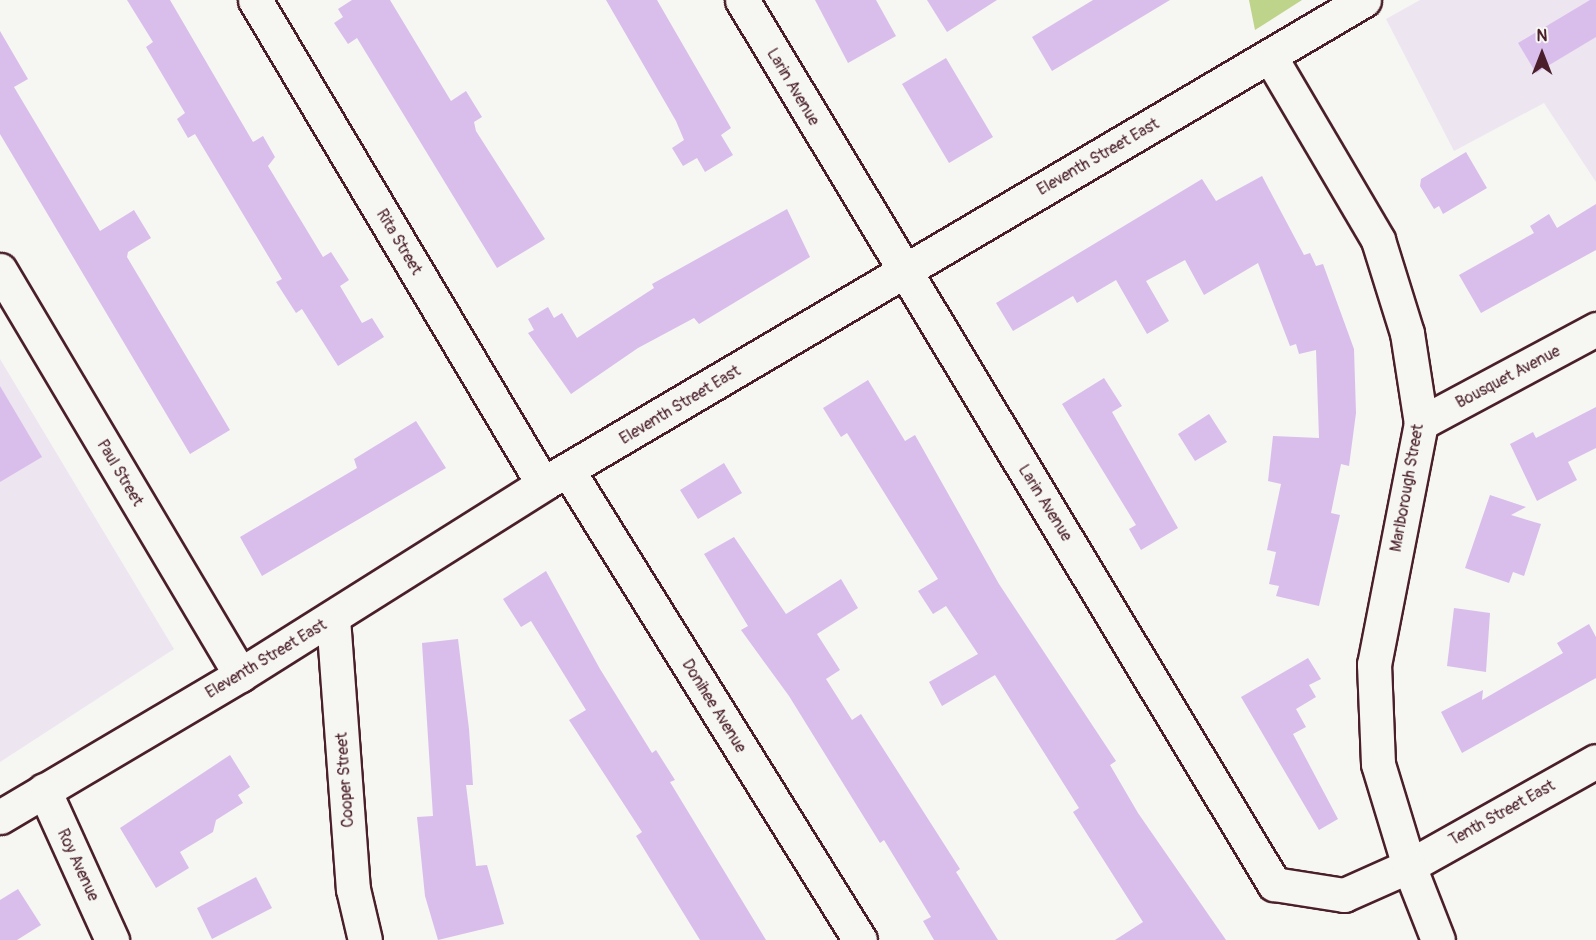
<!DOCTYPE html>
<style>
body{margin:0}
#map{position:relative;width:1596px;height:940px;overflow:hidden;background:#f6f6f2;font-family:Pangolin,sans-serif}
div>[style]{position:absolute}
.built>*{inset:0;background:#ede5f0}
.green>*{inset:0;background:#bed48a}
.building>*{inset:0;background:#d9beec}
.roads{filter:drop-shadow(2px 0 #4a1f2b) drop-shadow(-2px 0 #4a1f2b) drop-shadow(0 2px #4a1f2b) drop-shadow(0 -2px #4a1f2b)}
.minor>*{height:33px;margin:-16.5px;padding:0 16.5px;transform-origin:16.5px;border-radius:16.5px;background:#f6f6f2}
span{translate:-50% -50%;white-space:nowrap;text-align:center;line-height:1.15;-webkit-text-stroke:6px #f6f6f2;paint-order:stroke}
.street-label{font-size:16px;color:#4a1f2b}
.north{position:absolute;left:1512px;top:24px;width:60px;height:60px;-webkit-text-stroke:4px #f6f6f2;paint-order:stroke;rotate:0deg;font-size:16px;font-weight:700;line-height:24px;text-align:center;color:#4a1f2b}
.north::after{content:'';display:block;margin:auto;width:21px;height:27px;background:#4a1f2b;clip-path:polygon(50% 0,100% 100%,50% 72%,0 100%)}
</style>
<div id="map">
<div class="built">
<div style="clip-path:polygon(1420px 0,1596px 0,1596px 182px,1544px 103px,1454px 151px,1386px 19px)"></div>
<div style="clip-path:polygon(0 359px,174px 649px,0 762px)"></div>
</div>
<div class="green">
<div style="clip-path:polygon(1249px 0,1302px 0,1255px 30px)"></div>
</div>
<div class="building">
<div style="clip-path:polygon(127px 0,170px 0,253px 142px,263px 136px,275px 157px,268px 166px,323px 257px,331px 252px,349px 280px,340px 286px,362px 323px,372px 318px,384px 337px,338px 366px,302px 309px,296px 313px,276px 282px,282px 279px,195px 134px,188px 138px,177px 119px,185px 113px,146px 47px,153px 42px)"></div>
<div style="clip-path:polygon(352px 0,390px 0,451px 101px,466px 91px,482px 117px,474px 122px,476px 131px,545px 239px,497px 268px,357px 38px,348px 44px,334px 23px,343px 17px,338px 9px)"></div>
<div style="clip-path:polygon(606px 0,657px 0,731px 128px,721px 135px,733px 155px,705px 172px,697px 158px,683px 166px,672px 148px,684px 140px,676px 121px)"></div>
<div style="clip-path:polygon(815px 0,876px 0,896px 36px,848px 63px)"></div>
<div style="clip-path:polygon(927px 0,997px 0,947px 32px)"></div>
<div style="clip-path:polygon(1093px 0,1170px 0,1052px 71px,1032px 37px)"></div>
<div style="clip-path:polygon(1590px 0,1596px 0,1596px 37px,1536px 73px,1518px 43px)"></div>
<div style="clip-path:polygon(0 31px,28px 79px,14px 87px,100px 231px,134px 210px,151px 238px,128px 252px,127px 257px,230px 430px,190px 454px,0 134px)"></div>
<div style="clip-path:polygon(946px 58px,993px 137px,949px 163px,902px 84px)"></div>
<div style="clip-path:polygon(1466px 152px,1487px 188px,1443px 214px,1439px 206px,1434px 209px,1420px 186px,1421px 179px)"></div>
<div style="clip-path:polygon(1262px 176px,1304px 255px,1310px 253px,1316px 266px,1323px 264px,1354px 349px,1356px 413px,1349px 466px,1341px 464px,1331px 513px,1340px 515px,1319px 606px,1276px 596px,1279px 586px,1269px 584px,1276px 552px,1267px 550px,1281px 484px,1268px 481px,1273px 436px,1319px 438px,1316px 350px,1299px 354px,1296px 344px,1290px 346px,1258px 263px,1204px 295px,1185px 260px,1146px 281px,1169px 321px,1147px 334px,1116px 280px,1077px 303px,1073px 296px,1013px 331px,996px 303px,1202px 179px,1216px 201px)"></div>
<div style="clip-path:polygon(1596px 204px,1596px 250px,1481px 313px,1459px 275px,1534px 233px,1530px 226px,1549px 214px,1557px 228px)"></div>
<div style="clip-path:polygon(787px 209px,810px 257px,699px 324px,694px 318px,638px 348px,571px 394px,528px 333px,534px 330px,528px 319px,548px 307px,554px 318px,562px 313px,577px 338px,654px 288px,652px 284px)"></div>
<div style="clip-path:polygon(1104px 378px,1122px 406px,1112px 412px,1178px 528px,1141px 550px,1129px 529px,1136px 525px,1062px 404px)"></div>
<div style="clip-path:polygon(868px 380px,905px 441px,915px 435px,999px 584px,1116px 761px,1110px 765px,1138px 813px,1226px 940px,1115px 940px,1143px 922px,1073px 812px,1079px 808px,995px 675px,942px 706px,929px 682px,978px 654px,946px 606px,933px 614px,918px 591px,938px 579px,847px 433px,841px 437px,823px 408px)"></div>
<div style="clip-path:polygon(0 386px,42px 457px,0 482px)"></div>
<div style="clip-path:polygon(1596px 407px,1596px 448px,1568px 462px,1577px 480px,1537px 501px,1510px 444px,1533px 432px,1536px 438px)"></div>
<div style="clip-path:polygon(1209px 414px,1227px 442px,1195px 461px,1178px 434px)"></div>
<div style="clip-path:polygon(416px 421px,446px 468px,262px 576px,240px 537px,357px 468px,354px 459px)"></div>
<div style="clip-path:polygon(724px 463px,742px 493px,698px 519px,680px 490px)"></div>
<div style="clip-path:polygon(1490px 495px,1526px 507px,1511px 515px,1541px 524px,1524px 576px,1513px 572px,1509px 583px,1465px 568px)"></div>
<div style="clip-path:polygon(734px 537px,786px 614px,841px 579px,858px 608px,817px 634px,840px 670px,826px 679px,852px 720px,861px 714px,960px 869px,956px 872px,998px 940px,934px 940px,923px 921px,931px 917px,884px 840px,880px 843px,789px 696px,741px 630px,748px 626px,704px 554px)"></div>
<div style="clip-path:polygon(546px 571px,600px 669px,652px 753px,656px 750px,675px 780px,670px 782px,766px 940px,700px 940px,636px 836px,642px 832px,569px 720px,586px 710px,531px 621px,521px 627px,503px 599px)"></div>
<div style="clip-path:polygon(1454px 608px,1490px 613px,1486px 672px,1447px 666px)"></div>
<div style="clip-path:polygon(1589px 624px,1596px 637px,1596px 678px,1462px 753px,1441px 712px,1483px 690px,1482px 700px,1563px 653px,1557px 643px)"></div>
<div style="clip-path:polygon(458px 639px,469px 729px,473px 785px,466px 785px,476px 866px,487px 865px,504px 924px,438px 940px,425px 896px,417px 817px,433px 816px,422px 643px)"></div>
<div style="clip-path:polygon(1308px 658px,1321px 679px,1309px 685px,1316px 697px,1296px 709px,1306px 727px,1293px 734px,1338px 819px,1319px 830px,1241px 697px)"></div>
<div style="clip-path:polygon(230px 755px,250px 787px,238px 795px,243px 803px,216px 820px,213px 832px,180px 852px,189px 868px,156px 888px,120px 828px)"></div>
<div style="clip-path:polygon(256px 877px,272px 908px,212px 939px,197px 908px)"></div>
<div style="clip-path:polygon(18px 889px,41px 925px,17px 940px,0 940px,0 900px)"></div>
</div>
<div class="roads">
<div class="minor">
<div style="left:255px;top:0;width:563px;rotate:59.25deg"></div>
<div style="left:742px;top:0;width:1032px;rotate:58.96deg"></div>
<div style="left:1274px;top:884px;width:71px;rotate:8.9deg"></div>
<div style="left:1344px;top:895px;width:71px;rotate:-24deg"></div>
<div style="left:1409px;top:866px;width:214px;rotate:-29.3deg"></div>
<div style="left:1271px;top:58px;width:211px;rotate:59.5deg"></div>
<div style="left:1378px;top:240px;width:97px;rotate:72.7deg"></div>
<div style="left:1407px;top:333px;width:91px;rotate:81.2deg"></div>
<div style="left:1421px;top:423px;width:246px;rotate:101deg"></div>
<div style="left:1374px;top:664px;width:100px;rotate:87.7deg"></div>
<div style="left:1378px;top:764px;width:107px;rotate:73.1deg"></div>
<div style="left:1409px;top:866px;width:79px;rotate:68.6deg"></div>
<div style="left:0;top:270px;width:471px;rotate:59.3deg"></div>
<div style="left:1421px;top:423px;width:199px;rotate:-28.2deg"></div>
<div style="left:569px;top:472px;width:551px;rotate:58.13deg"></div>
<div style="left:333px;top:618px;width:272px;rotate:85.8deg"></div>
<div style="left:353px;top:889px;width:52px;rotate:76.8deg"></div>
<div style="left:44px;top:790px;width:165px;rotate:65.6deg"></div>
<div style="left:0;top:817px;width:279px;rotate:-30.6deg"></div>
<div style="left:240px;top:675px;width:358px;rotate:-32.2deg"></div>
<div style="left:543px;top:484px;width:953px;rotate:-30.52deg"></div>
</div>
</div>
<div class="street-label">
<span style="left:793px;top:87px;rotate:59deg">Larin Avenue</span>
<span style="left:1098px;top:157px;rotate:-30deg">Eleventh Street East</span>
<span style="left:399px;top:242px;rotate:59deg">Rita Street</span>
<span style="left:1508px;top:377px;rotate:-28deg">Bousquet Avenue</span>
<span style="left:680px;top:405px;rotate:-31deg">Eleventh Street East</span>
<span style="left:120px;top:473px;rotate:59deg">Paul Street</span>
<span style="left:1407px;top:488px;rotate:-80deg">Marlborough Street</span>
<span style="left:1045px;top:503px;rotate:58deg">Larin Avenue</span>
<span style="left:266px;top:659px;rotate:-31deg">Eleventh Street East</span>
<span style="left:714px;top:706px;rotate:58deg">Donihee Avenue</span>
<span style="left:345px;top:780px;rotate:-94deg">Cooper Street</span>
<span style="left:1502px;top:813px;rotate:-29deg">Tenth Street East</span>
<span style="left:78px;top:865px;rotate:65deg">Roy Avenue</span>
</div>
<div class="north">N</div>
</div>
